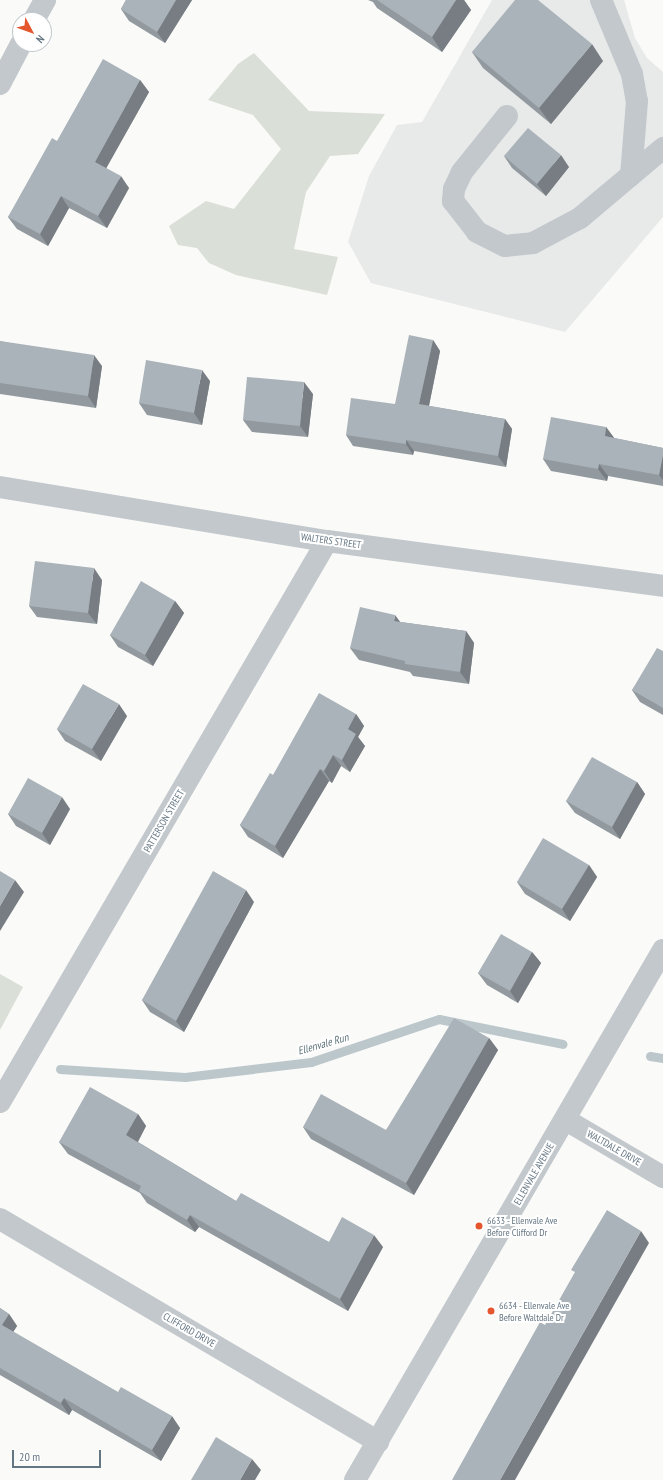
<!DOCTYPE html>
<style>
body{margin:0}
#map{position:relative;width:663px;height:1480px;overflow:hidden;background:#fafaf8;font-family:"PT Sans Narrow",sans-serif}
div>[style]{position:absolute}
.built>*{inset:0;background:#e8e9e9}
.green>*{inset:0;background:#dadfd7}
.stream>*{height:9px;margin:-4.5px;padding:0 4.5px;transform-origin:4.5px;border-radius:4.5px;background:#bbc7cb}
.minor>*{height:22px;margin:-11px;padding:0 11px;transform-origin:11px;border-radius:11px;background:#c3c8cc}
.wall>*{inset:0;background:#929a9f}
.shaded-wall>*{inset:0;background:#777d82}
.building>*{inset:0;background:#aab3b9}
.dots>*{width:11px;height:11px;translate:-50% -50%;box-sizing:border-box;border:2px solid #fff;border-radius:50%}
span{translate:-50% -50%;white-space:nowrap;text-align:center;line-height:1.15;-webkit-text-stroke:4px #fff;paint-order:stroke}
.street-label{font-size:10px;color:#657683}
.poi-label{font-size:10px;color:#657683}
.left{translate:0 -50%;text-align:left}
.water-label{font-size:11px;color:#60757c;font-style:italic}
.north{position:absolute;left:12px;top:12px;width:40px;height:40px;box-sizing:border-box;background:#fff;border:1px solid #c1c8cd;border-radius:50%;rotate:131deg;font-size:11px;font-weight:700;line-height:16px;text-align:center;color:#657683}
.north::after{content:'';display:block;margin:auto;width:14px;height:18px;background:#e4572e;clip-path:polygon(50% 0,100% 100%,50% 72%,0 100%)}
.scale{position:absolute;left:12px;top:1450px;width:89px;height:18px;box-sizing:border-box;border:2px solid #657683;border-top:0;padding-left:5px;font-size:12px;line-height:14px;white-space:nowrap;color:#657683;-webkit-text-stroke:3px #fff;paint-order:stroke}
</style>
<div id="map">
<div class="built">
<div style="clip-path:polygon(492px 0,624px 0,635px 38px,647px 58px,663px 72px,663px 217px,565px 332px,371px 283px,348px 242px,369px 176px,397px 125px,422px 122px)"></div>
</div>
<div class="green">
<div style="clip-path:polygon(254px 53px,309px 111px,385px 114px,358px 154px,330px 156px,306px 192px,294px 249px,338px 257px,327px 295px,236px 275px,209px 263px,197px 248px,178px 245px,169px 226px,206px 201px,234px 209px,281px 149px,253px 115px,208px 100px,238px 64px)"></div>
<div style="clip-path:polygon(0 974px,23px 987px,0 1030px)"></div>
</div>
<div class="stream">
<div style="left:650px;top:1056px;width:13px;rotate:9deg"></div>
<div style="left:60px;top:1069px;width:125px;rotate:3.7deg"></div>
<div style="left:185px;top:1077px;width:127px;rotate:-6.8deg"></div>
<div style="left:311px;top:1062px;width:135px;rotate:-18.6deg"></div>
<div style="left:439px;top:1019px;width:126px;rotate:11.4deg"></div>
</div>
<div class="minor">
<div style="left:601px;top:0;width:80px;rotate:67.3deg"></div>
<div style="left:632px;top:74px;width:27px;rotate:80deg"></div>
<div style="left:637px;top:101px;width:74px;rotate:94.6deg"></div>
<div style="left:34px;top:20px;width:23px;rotate:-61deg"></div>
<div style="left:0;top:84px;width:45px;rotate:-62.3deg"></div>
<div style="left:507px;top:116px;width:72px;rotate:128.8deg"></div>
<div style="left:462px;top:172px;width:19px;rotate:115deg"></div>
<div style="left:454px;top:189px;width:12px;rotate:95deg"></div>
<div style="left:453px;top:201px;width:39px;rotate:52deg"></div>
<div style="left:477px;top:232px;width:31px;rotate:27deg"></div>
<div style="left:505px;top:246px;width:28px;rotate:-6deg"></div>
<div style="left:533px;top:243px;width:53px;rotate:-28deg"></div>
<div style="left:580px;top:218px;width:109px;rotate:-40.1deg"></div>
<div style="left:0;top:487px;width:331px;rotate:9.4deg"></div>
<div style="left:327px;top:541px;width:339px;rotate:7.6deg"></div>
<div style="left:0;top:1102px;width:649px;rotate:-59.76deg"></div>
<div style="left:566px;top:1120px;width:113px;rotate:30.4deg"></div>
<div style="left:0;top:1219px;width:439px;rotate:30.5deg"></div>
<div style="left:355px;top:1480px;width:613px;rotate:-59.84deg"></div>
</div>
<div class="wall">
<div style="clip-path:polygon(126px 0,192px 0,165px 43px,129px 21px,121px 9px)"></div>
<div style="clip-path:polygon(368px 0,464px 0,471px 10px,442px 52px,377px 8px,373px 2px)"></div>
<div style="clip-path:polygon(472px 52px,603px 61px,551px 124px,483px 68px)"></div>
<div style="clip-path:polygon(140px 80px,149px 92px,106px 168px,129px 188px,107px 228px,69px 208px,48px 246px,17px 229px,8px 217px,57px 141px)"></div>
<div style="clip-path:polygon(504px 156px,569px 167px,546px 196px,512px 168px)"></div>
<div style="clip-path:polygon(433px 340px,440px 351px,429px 406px,505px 419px,512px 429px,506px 467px,414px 451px,413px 455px,353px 446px,346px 435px,395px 404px)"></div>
<div style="clip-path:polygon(0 341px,102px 366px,96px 408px,0 394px)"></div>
<div style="clip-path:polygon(210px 381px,202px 425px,147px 415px,139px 403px)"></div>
<div style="clip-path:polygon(313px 394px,308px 437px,252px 432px,243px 420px)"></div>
<div style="clip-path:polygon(606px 427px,614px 438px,663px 448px,663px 486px,608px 476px,607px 481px,551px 471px,543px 459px)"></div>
<div style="clip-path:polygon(102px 580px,97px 624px,37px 617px,29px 606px)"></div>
<div style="clip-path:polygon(175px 601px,184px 613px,153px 666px,118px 647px,110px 635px)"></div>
<div style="clip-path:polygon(400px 622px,466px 631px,474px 643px,469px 684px,413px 676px,410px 672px,359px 660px,350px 648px)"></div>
<div style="clip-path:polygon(663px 651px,663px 715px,640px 702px,632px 690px)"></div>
<div style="clip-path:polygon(356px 714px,364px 726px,358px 737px,365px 746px,350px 772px,341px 766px,332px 783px,329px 781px,283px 858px,248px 837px,240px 825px,273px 775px)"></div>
<div style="clip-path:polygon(127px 716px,101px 761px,65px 741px,57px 729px)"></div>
<div style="clip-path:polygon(637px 782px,645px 794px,620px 839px,575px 813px,566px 801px)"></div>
<div style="clip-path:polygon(70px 809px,50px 845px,16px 826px,8px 814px)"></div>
<div style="clip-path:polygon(589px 865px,597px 877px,570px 921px,525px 894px,517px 882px)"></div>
<div style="clip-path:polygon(254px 902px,184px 1032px,150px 1012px,142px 1000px)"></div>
<div style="clip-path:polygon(532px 952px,541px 963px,518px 1003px,487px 985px,478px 973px)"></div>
<div style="clip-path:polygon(489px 1038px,498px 1050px,414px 1195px,311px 1139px,303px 1127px,386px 1130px)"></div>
<div style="clip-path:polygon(138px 1114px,146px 1126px,138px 1142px,236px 1201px,329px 1242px,383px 1247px,348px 1311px,199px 1227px,195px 1232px,147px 1203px,140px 1193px,68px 1154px,59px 1142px)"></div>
<div style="clip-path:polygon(0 1308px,9px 1314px,17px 1326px,13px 1332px,180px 1428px,161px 1461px,72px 1410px,69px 1415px,0 1375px)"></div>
</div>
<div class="shaded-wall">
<div style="clip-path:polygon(176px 0,192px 0,165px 43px,157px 32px)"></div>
<div style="clip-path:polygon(456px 0,464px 0,471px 10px,442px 52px,432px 37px)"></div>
<div style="clip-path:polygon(592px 44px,603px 61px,551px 124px,539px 108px)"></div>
<div style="clip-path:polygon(140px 80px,149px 92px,103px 174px,95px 162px)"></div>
<div style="clip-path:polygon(561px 155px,569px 167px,546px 196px,537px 184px)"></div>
<div style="clip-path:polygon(121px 176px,129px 188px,107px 228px,98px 216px)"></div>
<div style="clip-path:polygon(61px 196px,69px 208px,48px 246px,40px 234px)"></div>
<div style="clip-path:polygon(433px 340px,440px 351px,427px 415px,419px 404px)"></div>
<div style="clip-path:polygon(94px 355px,102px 366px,96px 408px,88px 396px)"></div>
<div style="clip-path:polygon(202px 370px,210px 381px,202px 425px,194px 413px)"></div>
<div style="clip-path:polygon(304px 382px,313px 394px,308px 437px,300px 426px)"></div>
<div style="clip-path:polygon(505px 419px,512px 429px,506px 467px,498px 456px)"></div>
<div style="clip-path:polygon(606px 427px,615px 439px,605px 436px)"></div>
<div style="clip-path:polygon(406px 440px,414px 451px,413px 455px,406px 444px)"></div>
<div style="clip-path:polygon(663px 455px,663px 480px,659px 475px)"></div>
<div style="clip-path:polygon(599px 464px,608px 476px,607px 481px,598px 469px)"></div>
<div style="clip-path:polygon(94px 568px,102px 580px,97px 624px,88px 613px)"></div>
<div style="clip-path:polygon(175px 601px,184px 613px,153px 666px,145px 655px)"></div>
<div style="clip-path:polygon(395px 615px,404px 627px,394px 621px)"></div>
<div style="clip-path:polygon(466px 631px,474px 643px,469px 684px,460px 672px)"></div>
<div style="clip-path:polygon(119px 704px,127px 716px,101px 761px,92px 749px)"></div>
<div style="clip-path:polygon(356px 714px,364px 726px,358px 737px,365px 746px,350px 772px,342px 760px,348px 729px)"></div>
<div style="clip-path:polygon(333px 755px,341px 766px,332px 783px,324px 771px)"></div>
<div style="clip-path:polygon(320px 769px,329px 781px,283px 858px,275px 846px)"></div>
<div style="clip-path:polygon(637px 782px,645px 794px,620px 839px,612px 827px)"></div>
<div style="clip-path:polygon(62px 797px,70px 809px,50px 845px,42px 833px)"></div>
<div style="clip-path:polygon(589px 865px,597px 877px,570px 921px,562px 909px)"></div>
<div style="clip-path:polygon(15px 880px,24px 892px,0 931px,0 906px)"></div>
<div style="clip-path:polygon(246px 890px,254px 902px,184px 1032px,176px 1021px)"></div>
<div style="clip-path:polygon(532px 952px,541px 963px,518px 1003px,510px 991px)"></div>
<div style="clip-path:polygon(489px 1038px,498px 1050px,414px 1195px,406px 1183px)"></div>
<div style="clip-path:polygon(138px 1114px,146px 1126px,135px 1147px,126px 1135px)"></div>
<div style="clip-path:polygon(190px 1215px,199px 1227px,195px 1232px,187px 1220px)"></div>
<div style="clip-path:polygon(641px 1231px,649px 1243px,515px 1480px,500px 1480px)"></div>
<div style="clip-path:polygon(374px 1235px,383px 1247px,348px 1311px,340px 1299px)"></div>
<div style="clip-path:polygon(9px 1314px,17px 1326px,10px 1337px,2px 1325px)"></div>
<div style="clip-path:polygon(64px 1398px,72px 1410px,69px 1415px,61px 1403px)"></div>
<div style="clip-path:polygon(172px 1416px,180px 1428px,161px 1461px,152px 1450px)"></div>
<div style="clip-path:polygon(252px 1459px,261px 1470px,255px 1480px,240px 1480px)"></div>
</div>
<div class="building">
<div style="clip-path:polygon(126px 0,176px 0,157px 32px,121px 9px)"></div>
<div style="clip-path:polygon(377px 0,456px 0,432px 37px)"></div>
<div style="clip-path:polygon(515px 0,538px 0,592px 44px,539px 108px,472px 52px)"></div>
<div style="clip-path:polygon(103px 59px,140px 80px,95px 162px,121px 176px,98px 216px,61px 196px,40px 234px,8px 217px,52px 138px,57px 141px)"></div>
<div style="clip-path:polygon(528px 128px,561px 155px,537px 184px,504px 156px)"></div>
<div style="clip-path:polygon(409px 335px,433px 340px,419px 404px,505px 419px,498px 456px,406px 440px,406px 444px,346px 435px,351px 398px,395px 404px)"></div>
<div style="clip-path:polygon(0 341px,94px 355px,88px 396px,0 383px)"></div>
<div style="clip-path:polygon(146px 360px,202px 370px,194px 413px,139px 403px)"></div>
<div style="clip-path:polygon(247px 377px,304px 382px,300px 426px,243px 420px)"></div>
<div style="clip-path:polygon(551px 417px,606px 427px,605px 436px,663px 448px,663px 455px,659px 475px,599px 464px,598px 469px,543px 459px)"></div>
<div style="clip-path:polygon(35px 561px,94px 568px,88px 613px,29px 606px)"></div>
<div style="clip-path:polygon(141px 581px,175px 601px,145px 655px,110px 635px)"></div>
<div style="clip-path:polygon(360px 607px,395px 615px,394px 621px,466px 631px,460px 672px,405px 664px,405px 661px,350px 648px)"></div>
<div style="clip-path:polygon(657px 648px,663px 651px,663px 708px,632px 690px)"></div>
<div style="clip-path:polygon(83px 684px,119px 704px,92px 749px,57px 729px)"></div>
<div style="clip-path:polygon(319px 693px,356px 714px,348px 729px,356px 734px,342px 760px,333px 755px,324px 771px,320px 769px,275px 846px,240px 825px,270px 773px,273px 775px)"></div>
<div style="clip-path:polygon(592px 757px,637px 782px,612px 827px,566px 801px)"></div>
<div style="clip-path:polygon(28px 778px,62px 797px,42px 833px,8px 814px)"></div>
<div style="clip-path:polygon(543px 838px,589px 865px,562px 909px,517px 882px)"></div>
<div style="clip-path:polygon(0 871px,15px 880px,0 906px)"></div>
<div style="clip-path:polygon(213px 871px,246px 890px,176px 1021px,142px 1000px)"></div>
<div style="clip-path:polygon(501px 934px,532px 952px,510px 991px,478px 973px)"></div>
<div style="clip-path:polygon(454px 1018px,489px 1038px,406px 1183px,303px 1127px,321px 1094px,386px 1130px)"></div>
<div style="clip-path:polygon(90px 1087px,138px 1114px,126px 1135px,236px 1201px,241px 1193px,329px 1242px,342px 1217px,374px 1235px,340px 1299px,190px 1215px,187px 1220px,139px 1191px,141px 1186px,59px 1142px)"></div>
<div style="clip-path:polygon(607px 1210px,641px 1231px,500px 1480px,452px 1480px,540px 1322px,545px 1325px,575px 1272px,571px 1270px)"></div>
<div style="clip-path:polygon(0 1308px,9px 1314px,2px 1325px,118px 1392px,121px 1387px,172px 1416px,152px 1450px,64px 1398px,61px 1403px,0 1368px)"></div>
<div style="clip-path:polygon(216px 1437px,252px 1459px,240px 1480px,191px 1480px)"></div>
</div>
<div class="dots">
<div style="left:479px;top:1226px;background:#e4572e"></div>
<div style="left:491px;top:1311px;background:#e4572e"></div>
</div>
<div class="street-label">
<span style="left:331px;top:541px;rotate:8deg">WALTERS STREET</span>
<span style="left:164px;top:821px;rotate:-60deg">PATTERSON STREET</span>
<span style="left:614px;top:1148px;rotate:30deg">WALTDALE DRIVE</span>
<span style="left:534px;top:1174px;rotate:-60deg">ELLENVALE AVENUE</span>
<span style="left:189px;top:1330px;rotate:30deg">CLIFFORD DRIVE</span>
</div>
<div class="poi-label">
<span class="left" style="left:487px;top:1226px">6633 - Ellenvale Ave<br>Before Clifford Dr</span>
<span class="left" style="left:499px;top:1311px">6634 - Ellenvale Ave<br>Before Waltdale Dr</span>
</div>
<div class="water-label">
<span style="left:323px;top:1044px;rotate:-16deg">Ellenvale Run</span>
</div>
<div class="north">N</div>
<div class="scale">20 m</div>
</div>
